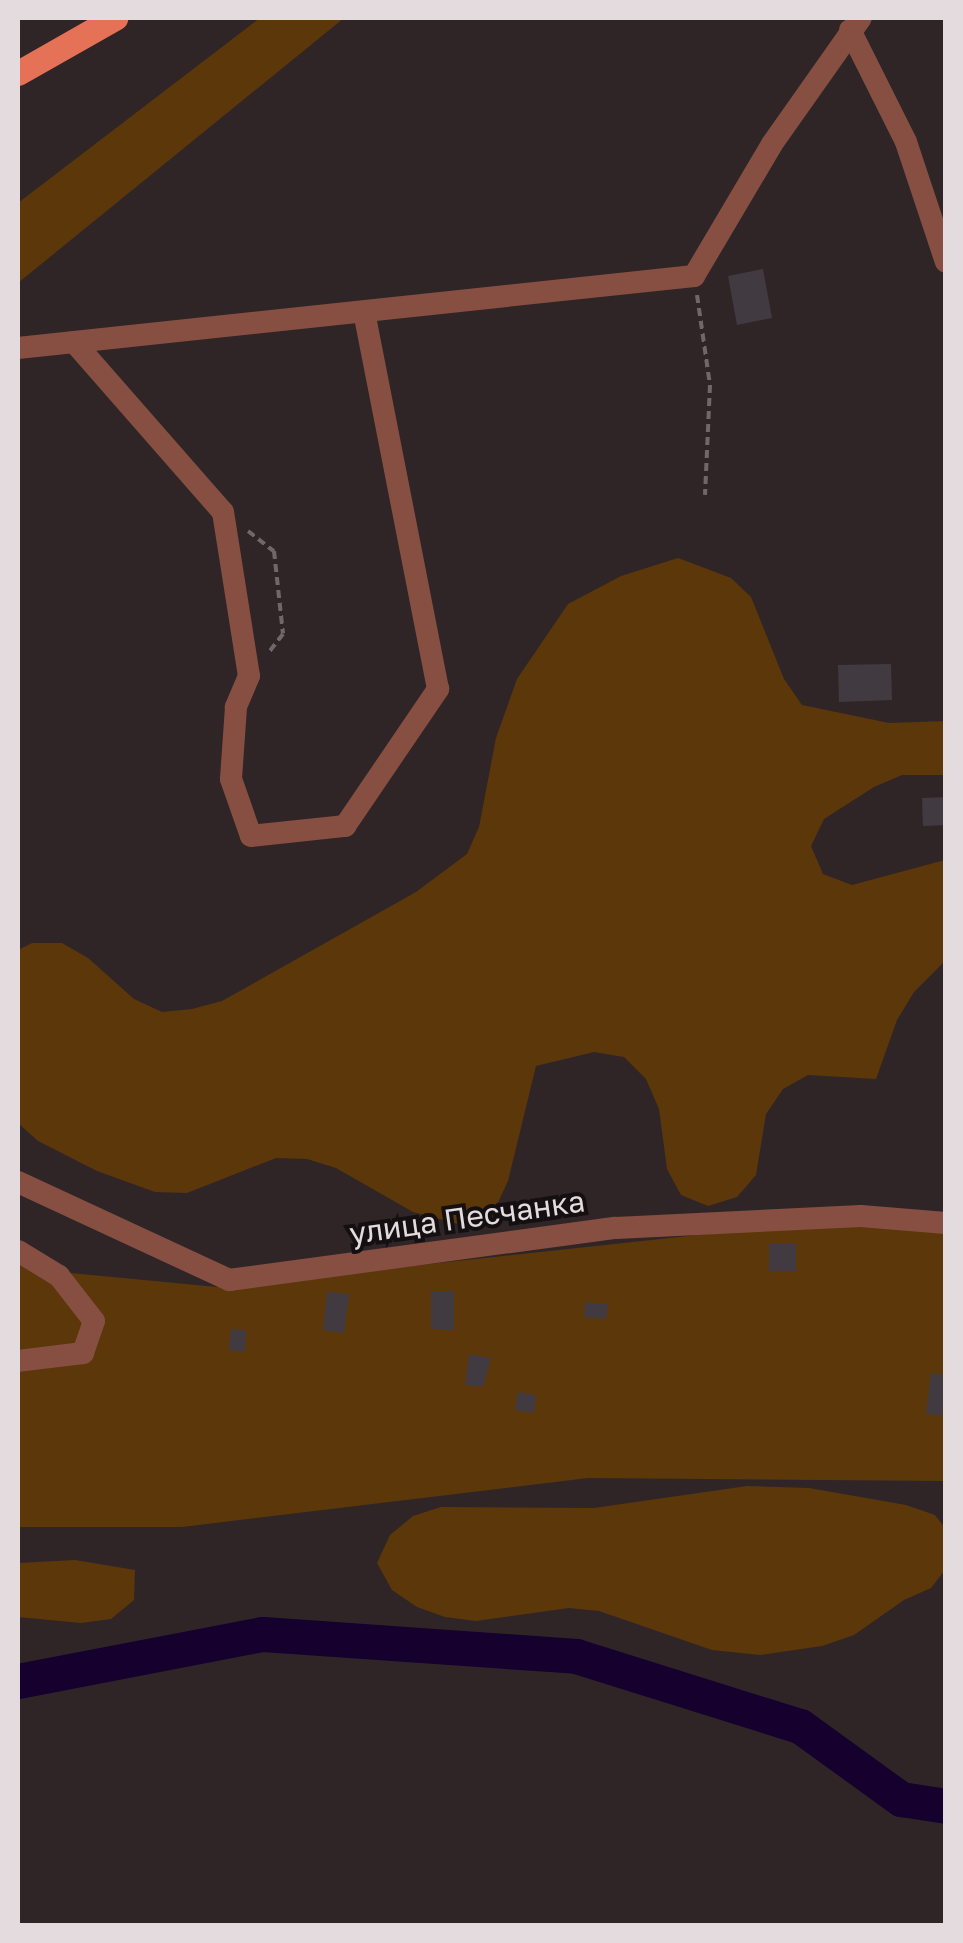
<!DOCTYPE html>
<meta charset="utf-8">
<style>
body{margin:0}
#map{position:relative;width:963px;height:1943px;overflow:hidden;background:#2f2527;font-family:"Golos Text",sans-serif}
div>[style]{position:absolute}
.green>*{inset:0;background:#5c370a}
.river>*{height:35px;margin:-17.5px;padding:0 17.5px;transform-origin:17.5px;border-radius:17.5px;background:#16002e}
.building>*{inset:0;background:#423a41}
.path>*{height:4px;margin-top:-2px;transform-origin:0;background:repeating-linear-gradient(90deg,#706769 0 8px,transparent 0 13px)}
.minor>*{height:22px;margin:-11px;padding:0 11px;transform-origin:11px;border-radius:11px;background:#874f42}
.major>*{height:25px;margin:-12.5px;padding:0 12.5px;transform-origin:12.5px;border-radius:12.5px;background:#e57257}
span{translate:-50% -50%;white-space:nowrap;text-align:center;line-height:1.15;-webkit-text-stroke:8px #140f10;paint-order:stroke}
.street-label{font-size:30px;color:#e3dbdd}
.frame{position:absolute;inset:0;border:20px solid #e3dbdd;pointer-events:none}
</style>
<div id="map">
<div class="green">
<div style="clip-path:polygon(260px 18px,344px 18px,18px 283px,18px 203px)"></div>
<div style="clip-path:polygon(678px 558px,731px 578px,751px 597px,784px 679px,802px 705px,889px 723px,945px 721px,945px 775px,902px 775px,874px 787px,824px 819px,811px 846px,823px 874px,852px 885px,945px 860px,945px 961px,914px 992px,897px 1020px,876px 1079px,808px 1075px,783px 1089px,766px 1114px,756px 1175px,737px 1197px,708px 1206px,681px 1195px,667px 1169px,659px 1109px,646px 1079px,624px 1057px,594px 1052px,536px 1066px,508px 1181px,495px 1209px,470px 1227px,413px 1212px,336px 1168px,307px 1159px,276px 1158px,187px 1193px,155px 1192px,97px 1171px,38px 1141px,18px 1123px,18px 950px,32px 943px,62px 943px,88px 958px,134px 999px,162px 1012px,192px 1009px,222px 1001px,416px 892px,467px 854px,479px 827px,496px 738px,517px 679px,568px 604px,621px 576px)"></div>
<div style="clip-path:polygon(906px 1223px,945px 1226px,945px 1481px,588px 1478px,182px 1527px,18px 1527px,18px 1262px,29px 1269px,217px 1287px,725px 1232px)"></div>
<div style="clip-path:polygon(747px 1486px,809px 1488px,906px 1505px,935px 1515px,945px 1528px,945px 1570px,931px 1588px,904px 1600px,854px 1635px,822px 1646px,760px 1655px,712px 1650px,599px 1611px,569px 1608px,476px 1621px,445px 1617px,417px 1607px,392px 1590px,377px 1563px,390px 1535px,413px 1516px,441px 1507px,594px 1508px)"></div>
<div style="clip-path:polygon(75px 1560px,135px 1570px,134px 1600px,111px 1619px,81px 1623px,18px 1617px,18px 1563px)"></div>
</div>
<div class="river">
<div style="left:18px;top:1681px;width:249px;rotate:-10.9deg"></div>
<div style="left:263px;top:1634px;width:314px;rotate:4deg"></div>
<div style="left:576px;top:1656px;width:235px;rotate:17.4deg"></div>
<div style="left:800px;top:1726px;width:125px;rotate:35.9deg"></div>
<div style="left:901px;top:1799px;width:46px;rotate:8.8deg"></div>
</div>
<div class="building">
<div style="clip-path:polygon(763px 269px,772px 318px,737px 325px,728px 276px)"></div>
<div style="clip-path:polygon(891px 664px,892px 700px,839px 702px,838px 665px)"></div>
<div style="clip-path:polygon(946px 797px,946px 825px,923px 826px,922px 798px)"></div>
<div style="clip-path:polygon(769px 1244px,796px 1244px,796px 1271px,769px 1271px)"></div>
<div style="clip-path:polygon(431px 1291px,454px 1291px,454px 1330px,431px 1329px)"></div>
<div style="clip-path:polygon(327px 1292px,349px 1294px,344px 1333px,323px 1330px)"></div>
<div style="clip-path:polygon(585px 1302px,608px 1304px,606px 1319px,584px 1317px)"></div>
<div style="clip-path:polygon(231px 1329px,246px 1330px,245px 1352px,229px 1350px)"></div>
<div style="clip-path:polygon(469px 1354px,491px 1358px,483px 1387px,465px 1385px)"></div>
<div style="clip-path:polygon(931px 1373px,946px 1375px,942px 1416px,926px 1414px)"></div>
<div style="clip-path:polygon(518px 1392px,536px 1395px,534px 1413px,515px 1410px)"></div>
</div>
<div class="path">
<div style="left:697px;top:295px;width:91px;rotate:81.8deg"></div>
<div style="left:710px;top:385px;width:110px;rotate:92.6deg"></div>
<div style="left:248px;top:531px;width:33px;rotate:38deg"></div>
<div style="left:274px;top:551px;width:83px;rotate:83.8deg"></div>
<div style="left:283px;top:634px;width:24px;rotate:128deg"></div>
</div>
<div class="minor">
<div style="left:850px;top:30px;width:125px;rotate:63.4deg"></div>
<div style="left:906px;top:142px;width:126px;rotate:71.6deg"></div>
<div style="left:74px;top:342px;width:226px;rotate:48.8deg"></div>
<div style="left:223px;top:512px;width:166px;rotate:81deg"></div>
<div style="left:249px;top:676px;width:34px;rotate:113deg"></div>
<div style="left:236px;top:707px;width:72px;rotate:94deg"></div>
<div style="left:231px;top:779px;width:60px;rotate:70.7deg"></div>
<div style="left:251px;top:836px;width:95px;rotate:-6.1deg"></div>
<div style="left:345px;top:826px;width:166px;rotate:-55.8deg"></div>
<div style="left:438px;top:689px;width:384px;rotate:-101.1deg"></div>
<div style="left:18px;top:348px;width:680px;rotate:-6.08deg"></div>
<div style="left:694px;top:276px;width:153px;rotate:-59.4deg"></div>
<div style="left:772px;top:144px;width:154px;rotate:-54.8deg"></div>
<div style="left:18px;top:1182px;width:233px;rotate:24.9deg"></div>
<div style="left:229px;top:1280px;width:390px;rotate:-7.7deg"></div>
<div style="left:616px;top:1228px;width:245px;rotate:-2.8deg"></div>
<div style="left:861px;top:1216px;width:85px;rotate:4.7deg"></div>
<div style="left:18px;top:1251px;width:48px;rotate:31.4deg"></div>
<div style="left:59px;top:1276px;width:57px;rotate:52.1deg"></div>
<div style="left:94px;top:1321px;width:34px;rotate:109deg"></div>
<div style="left:83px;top:1353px;width:65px;rotate:173deg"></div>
</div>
<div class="major">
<div style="left:18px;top:73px;width:112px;rotate:-29.6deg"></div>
</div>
<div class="street-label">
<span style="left:467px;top:1217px;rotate:-8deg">улица Песчанка</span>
</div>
<div class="frame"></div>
</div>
